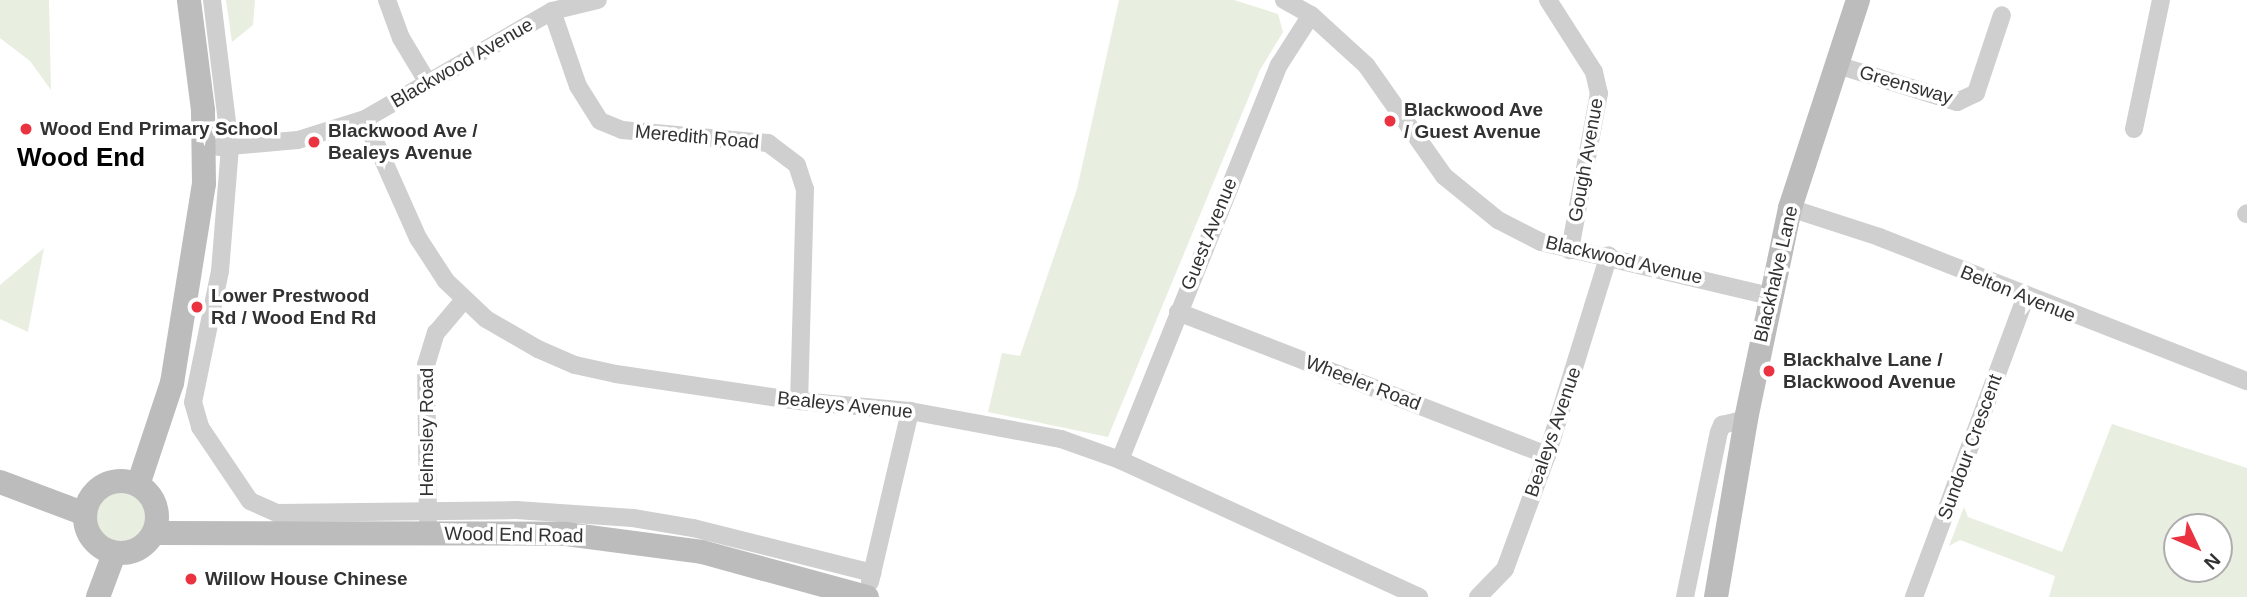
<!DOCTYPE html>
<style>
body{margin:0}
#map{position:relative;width:2247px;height:597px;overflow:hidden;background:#fff;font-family:Helvetica,sans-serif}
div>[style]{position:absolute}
.green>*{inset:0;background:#e8eee0}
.round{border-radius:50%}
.street>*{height:18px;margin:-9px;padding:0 9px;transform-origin:9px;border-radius:9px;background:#cfcfcf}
.secondary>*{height:24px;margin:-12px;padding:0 12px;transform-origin:12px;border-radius:12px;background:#bcbcbc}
.secondary>.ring{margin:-12px;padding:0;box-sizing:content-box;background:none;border:24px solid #bcbcbc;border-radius:50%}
.dots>*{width:19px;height:19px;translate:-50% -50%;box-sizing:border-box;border:4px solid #fff;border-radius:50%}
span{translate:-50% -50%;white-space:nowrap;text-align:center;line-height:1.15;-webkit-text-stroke:7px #fff;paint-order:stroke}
.street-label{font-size:19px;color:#323232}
.poi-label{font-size:19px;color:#323232;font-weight:700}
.left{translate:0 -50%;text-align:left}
.district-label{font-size:26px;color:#000;font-weight:700}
.north{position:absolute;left:2163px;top:513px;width:70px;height:70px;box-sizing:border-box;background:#fff;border:2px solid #adadad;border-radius:50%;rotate:134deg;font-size:19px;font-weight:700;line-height:28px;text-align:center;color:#323232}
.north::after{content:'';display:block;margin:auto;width:24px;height:32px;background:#ea3241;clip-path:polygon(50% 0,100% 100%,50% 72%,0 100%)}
</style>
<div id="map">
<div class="green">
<div style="clip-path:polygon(0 0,49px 0,51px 90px,30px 61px,0 38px)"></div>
<div style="clip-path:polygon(226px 0,255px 0,253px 25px,232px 42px)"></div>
<div style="clip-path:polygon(1119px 0,1234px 0,1278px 14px,1283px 32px,1260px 70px,1108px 437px,988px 412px,1002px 353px,1020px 356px,1077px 189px)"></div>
<div style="clip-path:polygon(44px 248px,28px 331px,28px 332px,0 319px,0 285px)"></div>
<div style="clip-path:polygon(evenodd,2112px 424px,2247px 468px,2247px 597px,2049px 597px,2055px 576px,1960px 540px,1949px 546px,1964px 507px,1968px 517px,2062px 552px,2112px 424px,2177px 527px,2219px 527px,2219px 569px,2177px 569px,2177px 527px)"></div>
<div class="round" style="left:93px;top:490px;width:56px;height:56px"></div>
</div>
<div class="street">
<div style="left:212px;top:0;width:148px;rotate:83deg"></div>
<div style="left:230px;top:147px;width:124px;rotate:94.6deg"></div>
<div style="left:220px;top:271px;width:134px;rotate:101.6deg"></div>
<div style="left:193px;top:402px;width:26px;rotate:74deg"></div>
<div style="left:200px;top:427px;width:89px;rotate:56deg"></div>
<div style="left:250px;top:501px;width:30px;rotate:24deg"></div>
<div style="left:277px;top:513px;width:239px;rotate:-0.7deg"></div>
<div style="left:516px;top:510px;width:117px;rotate:3.9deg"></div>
<div style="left:633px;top:518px;width:61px;rotate:9.5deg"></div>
<div style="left:693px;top:528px;width:185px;rotate:14.1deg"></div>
<div style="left:387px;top:0;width:40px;rotate:69.8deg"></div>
<div style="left:401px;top:38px;width:52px;rotate:59deg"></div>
<div style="left:1284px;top:0;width:31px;rotate:29deg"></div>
<div style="left:1311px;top:15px;width:74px;rotate:42.3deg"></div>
<div style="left:1366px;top:65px;width:136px;rotate:54.9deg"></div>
<div style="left:1444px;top:176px;width:70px;rotate:39.2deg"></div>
<div style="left:1498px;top:220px;width:48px;rotate:27.1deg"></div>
<div style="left:1541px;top:242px;width:235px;rotate:13.3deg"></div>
<div style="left:1548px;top:0;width:85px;rotate:57.4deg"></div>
<div style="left:1594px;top:72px;width:22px;rotate:77deg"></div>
<div style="left:1599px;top:93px;width:160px;rotate:100.5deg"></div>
<div style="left:552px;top:11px;width:79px;rotate:70.9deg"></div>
<div style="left:578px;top:86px;width:41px;rotate:57.8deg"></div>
<div style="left:600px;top:121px;width:24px;rotate:22deg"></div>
<div style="left:622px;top:130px;width:147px;rotate:5.1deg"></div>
<div style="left:768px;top:143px;width:36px;rotate:37deg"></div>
<div style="left:797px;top:165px;width:25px;rotate:72deg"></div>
<div style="left:805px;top:189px;width:212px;rotate:91.6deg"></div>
<div style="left:1837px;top:65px;width:126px;rotate:17.1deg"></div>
<div style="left:1957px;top:102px;width:21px;rotate:-25deg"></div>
<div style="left:1976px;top:93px;width:82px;rotate:-71.6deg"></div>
<div style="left:365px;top:119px;width:130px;rotate:66deg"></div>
<div style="left:418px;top:238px;width:51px;rotate:56.9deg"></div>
<div style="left:446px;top:281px;width:55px;rotate:43.5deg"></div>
<div style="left:486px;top:319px;width:60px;rotate:30deg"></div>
<div style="left:538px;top:349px;width:40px;rotate:23.4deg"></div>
<div style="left:575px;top:365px;width:42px;rotate:12.4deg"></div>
<div style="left:616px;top:374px;width:185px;rotate:8.4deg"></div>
<div style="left:799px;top:401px;width:111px;rotate:5.1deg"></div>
<div style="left:910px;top:411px;width:154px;rotate:10.5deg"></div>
<div style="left:1061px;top:439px;width:63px;rotate:19.6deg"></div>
<div style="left:1120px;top:460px;width:329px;rotate:24.6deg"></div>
<div style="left:2134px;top:129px;width:132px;rotate:-78.2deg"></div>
<div style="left:219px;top:147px;width:79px;rotate:-5.1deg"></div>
<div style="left:298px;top:140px;width:70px;rotate:-17.4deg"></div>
<div style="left:365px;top:119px;width:216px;rotate:-30deg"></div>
<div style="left:552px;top:11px;width:47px;rotate:-13.4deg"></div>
<div style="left:1790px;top:208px;width:94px;rotate:18deg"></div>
<div style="left:1879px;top:237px;width:395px;rotate:21.4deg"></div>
<div style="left:2246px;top:214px;width:1px;rotate:-45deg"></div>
<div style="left:1178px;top:312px;width:396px;rotate:21.2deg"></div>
<div style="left:1120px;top:460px;width:426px;rotate:-68.1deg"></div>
<div style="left:1279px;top:65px;width:59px;rotate:-57.4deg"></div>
<div style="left:428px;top:520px;width:155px;rotate:-90.7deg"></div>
<div style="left:426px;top:365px;width:34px;rotate:-73deg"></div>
<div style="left:436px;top:333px;width:42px;rotate:-49.8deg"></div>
<div style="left:870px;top:582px;width:176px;rotate:-76.8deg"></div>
<div style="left:1478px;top:597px;width:39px;rotate:-46deg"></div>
<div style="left:1505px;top:569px;width:121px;rotate:-69.8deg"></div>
<div style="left:1547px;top:455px;width:209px;rotate:-72.8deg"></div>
<div style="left:1685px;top:597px;width:168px;rotate:-78.4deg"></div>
<div style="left:1719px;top:432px;width:8px;rotate:-67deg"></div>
<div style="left:1722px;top:425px;width:25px;rotate:-14deg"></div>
<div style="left:1914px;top:597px;width:319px;rotate:-69.6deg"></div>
</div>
<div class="secondary">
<div class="ring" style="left:85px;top:481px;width:48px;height:48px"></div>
<div style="left:0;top:482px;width:91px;rotate:20.6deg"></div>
<div style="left:138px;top:485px;width:108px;rotate:-71.6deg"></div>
<div style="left:172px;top:383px;width:202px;rotate:-80.9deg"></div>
<div style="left:204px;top:184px;width:74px;rotate:-90.8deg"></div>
<div style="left:203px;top:110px;width:111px;rotate:-97.3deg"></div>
<div style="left:155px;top:533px;width:411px;rotate:0.1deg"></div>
<div style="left:566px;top:534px;width:137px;rotate:7.5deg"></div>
<div style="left:702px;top:552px;width:171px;rotate:15.3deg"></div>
<div style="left:98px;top:597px;width:46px;rotate:-69.6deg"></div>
<div style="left:1716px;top:597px;width:181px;rotate:-80.4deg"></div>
<div style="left:1746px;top:419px;width:216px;rotate:-78.2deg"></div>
<div style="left:1790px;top:208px;width:219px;rotate:-71.9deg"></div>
</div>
<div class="dots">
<div style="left:1390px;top:121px;background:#ea3241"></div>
<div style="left:26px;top:129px;background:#ea3241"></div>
<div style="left:314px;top:142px;background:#ea3241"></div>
<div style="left:197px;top:307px;background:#ea3241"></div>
<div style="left:1769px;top:371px;background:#ea3241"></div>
<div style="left:191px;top:579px;background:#ea3241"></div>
</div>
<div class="street-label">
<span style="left:462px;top:63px;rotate:-30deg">Blackwood Avenue</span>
<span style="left:1906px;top:85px;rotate:16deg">Greensway</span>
<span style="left:697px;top:137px;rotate:5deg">Meredith Road</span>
<span style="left:1586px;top:160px;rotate:-80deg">Gough Avenue</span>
<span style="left:1209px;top:234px;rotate:-68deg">Guest Avenue</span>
<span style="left:1624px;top:260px;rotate:13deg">Blackwood Avenue</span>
<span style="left:1776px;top:274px;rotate:-77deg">Blackhalve Lane</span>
<span style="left:2018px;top:294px;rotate:22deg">Belton Avenue</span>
<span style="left:1363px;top:383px;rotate:21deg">Wheeler Road</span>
<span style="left:845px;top:405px;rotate:6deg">Bealeys Avenue</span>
<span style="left:427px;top:432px;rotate:-90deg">Helmsley Road</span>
<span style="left:1553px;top:432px;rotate:-71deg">Bealeys Avenue</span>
<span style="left:1970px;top:447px;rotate:-70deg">Sundour Crescent</span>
<span style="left:514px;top:535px;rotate:1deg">Wood End Road</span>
</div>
<div class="poi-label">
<span class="left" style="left:1404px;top:121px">Blackwood Ave<br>/ Guest Avenue</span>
<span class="left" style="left:40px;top:129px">Wood End Primary School</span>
<span class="left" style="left:328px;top:142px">Blackwood Ave /<br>Bealeys Avenue</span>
<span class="left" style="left:211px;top:307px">Lower Prestwood<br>Rd / Wood End Rd</span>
<span class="left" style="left:1783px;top:371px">Blackhalve Lane /<br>Blackwood Avenue</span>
<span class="left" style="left:205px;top:579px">Willow House Chinese</span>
</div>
<div class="district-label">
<span style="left:81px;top:158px">Wood End</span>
</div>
<div class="north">N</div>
</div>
